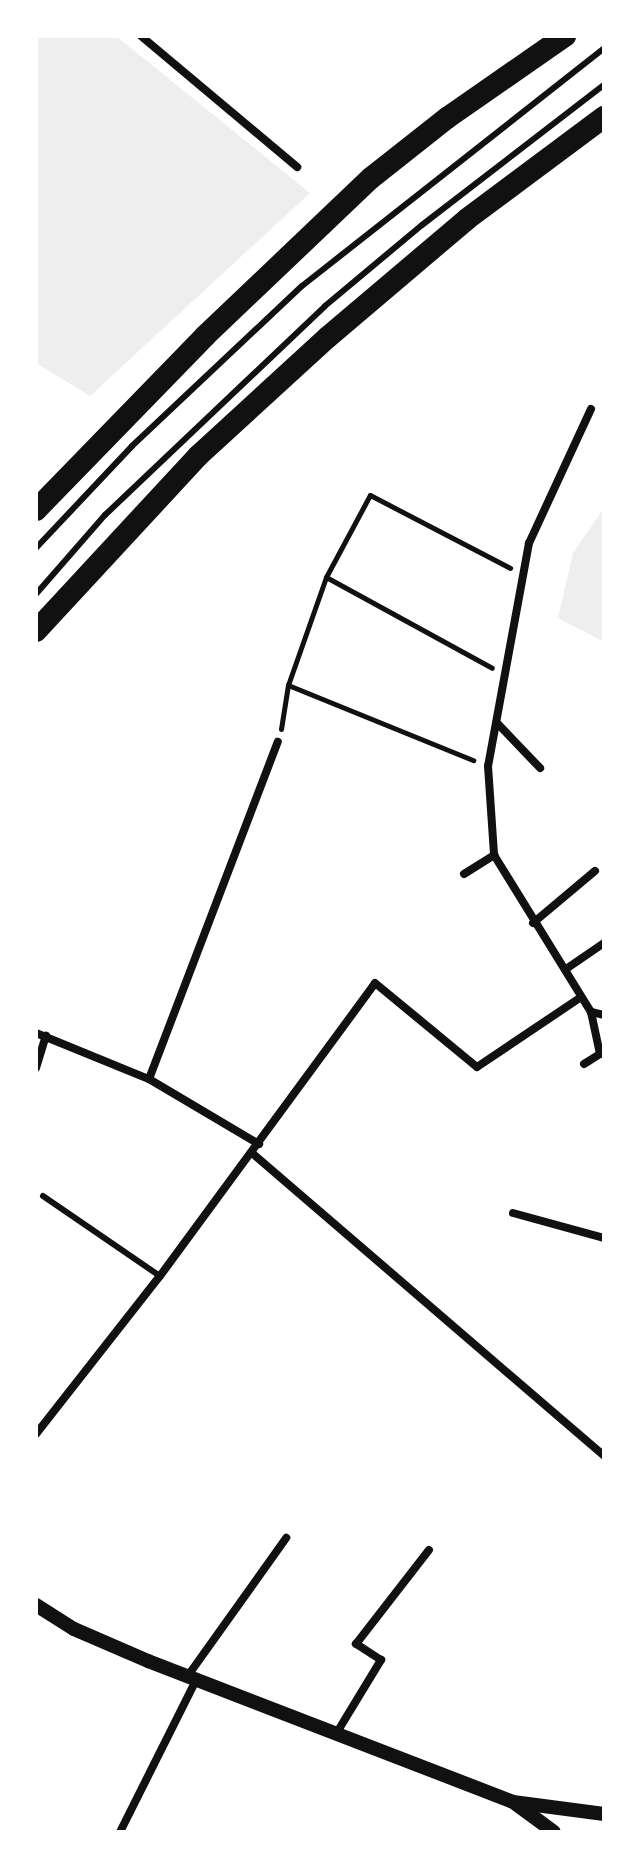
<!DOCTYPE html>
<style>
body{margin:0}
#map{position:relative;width:640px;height:1868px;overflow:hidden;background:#fff;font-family:Commissioner,sans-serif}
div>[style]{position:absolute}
.green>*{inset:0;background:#eee}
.path>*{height:5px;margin:-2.5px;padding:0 2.5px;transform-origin:2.5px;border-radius:2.5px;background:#111}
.service>*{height:6px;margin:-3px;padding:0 3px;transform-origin:3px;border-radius:3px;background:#111}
.minor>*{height:8px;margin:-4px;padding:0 4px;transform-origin:4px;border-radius:4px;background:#111}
.tertiary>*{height:14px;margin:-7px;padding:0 7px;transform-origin:7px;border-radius:7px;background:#111}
.trunk>*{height:22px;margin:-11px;padding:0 11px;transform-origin:11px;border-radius:11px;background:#111}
span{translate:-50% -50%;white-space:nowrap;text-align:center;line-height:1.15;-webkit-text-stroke:8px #fff;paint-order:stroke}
.frame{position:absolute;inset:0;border:38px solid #fff;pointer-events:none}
</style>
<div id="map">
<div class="green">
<div style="clip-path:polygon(36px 36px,116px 36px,310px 193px,90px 396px,36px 363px)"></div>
<div style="clip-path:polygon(604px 508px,604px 642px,558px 618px,573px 553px)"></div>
</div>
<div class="path">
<div style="left:326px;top:577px;width:189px;rotate:28.7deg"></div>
<div style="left:288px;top:685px;width:200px;rotate:22.1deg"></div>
<div style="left:281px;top:729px;width:45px;rotate:-81deg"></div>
<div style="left:288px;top:685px;width:114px;rotate:-70.6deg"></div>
<div style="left:326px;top:577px;width:93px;rotate:-61.8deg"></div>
<div style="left:370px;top:495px;width:158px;rotate:27.5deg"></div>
</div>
<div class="service">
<div style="left:36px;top:548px;width:140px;rotate:-46.7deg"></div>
<div style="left:132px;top:446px;width:233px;rotate:-43.3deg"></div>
<div style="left:302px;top:286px;width:385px;rotate:-38.2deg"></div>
<div style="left:36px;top:594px;width:105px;rotate:-48.9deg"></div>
<div style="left:105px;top:515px;width:303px;rotate:-43.5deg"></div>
<div style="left:325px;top:306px;width:126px;rotate:-39.9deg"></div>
<div style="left:422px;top:225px;width:230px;rotate:-37.6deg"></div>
<div style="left:43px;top:1196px;width:142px;rotate:34.4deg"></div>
</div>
<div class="minor">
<div style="left:141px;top:36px;width:204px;rotate:40deg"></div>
<div style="left:591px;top:409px;width:148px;rotate:114.8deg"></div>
<div style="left:529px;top:543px;width:227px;rotate:100.4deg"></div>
<div style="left:488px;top:766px;width:89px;rotate:86.1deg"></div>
<div style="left:494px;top:855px;width:185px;rotate:58.3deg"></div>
<div style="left:591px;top:1012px;width:13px;rotate:13deg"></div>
<div style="left:498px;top:724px;width:61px;rotate:46.3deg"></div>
<div style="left:464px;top:874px;width:36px;rotate:-32deg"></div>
<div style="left:533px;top:923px;width:81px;rotate:-40deg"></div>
<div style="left:566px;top:969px;width:46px;rotate:-34.4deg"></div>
<div style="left:36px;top:1033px;width:122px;rotate:22.2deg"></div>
<div style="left:149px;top:1079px;width:128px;rotate:30.6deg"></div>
<div style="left:584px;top:1064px;width:19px;rotate:-32deg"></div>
<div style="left:600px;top:1054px;width:43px;rotate:-102.1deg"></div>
<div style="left:36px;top:1068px;width:34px;rotate:-73deg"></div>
<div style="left:149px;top:1079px;width:361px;rotate:-69.1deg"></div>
<div style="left:252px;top:1153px;width:464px;rotate:40.7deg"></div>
<div style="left:513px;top:1213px;width:94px;rotate:15.4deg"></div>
<div style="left:36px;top:1434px;width:201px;rotate:-51.9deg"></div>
<div style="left:160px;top:1276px;width:363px;rotate:-53.7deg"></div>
<div style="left:375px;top:983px;width:132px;rotate:39.5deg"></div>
<div style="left:477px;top:1067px;width:125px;rotate:-33.9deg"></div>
<div style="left:187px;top:1677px;width:171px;rotate:-54.5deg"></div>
<div style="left:336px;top:1734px;width:87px;rotate:-58.7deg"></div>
<div style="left:381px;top:1660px;width:30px;rotate:-147deg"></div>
<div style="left:356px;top:1644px;width:119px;rotate:-52.2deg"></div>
<div style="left:120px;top:1832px;width:170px;rotate:-63.4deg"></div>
</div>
<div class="tertiary">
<div style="left:36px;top:1605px;width:45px;rotate:32.3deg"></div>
<div style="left:74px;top:1629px;width:81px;rotate:23.4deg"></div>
<div style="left:148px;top:1661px;width:391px;rotate:21.1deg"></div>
<div style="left:513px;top:1802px;width:92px;rotate:7.5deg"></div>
<div style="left:516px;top:1804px;width:47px;rotate:36.4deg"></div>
</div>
<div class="trunk">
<div style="left:36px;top:510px;width:243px;rotate:-45.8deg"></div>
<div style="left:205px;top:336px;width:229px;rotate:-43.6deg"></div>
<div style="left:371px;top:178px;width:97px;rotate:-38.3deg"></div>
<div style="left:447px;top:118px;width:144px;rotate:-34.8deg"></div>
<div style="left:36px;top:631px;width:238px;rotate:-47.2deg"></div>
<div style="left:198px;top:456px;width:176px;rotate:-42.5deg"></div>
<div style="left:328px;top:337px;width:182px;rotate:-40.3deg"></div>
<div style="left:467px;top:219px;width:171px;rotate:-36.7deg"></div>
</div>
<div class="frame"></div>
</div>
